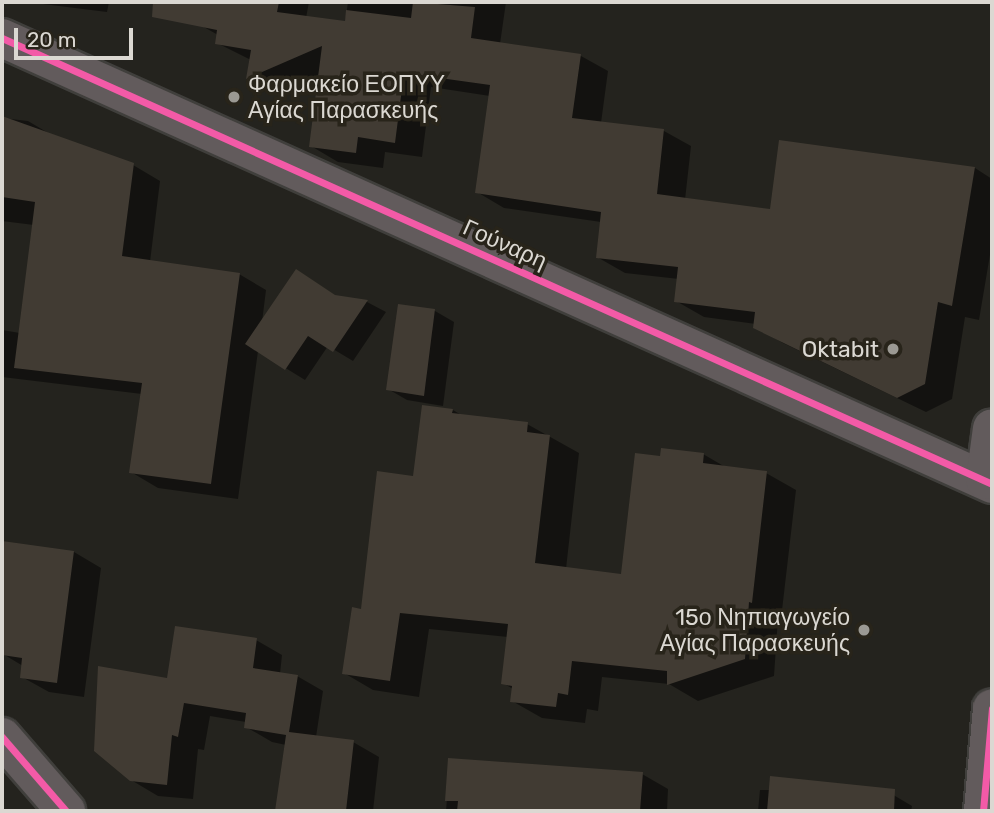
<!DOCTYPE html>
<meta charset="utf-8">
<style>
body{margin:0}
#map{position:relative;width:994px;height:813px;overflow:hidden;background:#24231e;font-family:Rubik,sans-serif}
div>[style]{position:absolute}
.shadow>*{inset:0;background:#0007}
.building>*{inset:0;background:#413b33}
.roads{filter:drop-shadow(2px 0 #403f3c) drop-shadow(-2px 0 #403f3c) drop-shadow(0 2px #403f3c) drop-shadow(0 -2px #403f3c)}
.minor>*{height:38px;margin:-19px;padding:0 19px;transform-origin:19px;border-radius:19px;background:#625b5c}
.cycleway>*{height:7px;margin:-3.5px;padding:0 3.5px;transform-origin:3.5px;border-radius:3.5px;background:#f35aa7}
.dots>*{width:19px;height:19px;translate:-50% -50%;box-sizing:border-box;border:4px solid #28241a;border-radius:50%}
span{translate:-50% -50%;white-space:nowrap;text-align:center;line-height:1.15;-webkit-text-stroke:7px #28241a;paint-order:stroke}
.poi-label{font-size:23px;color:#dbd8d2}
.left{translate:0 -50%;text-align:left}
.right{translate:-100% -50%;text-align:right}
.street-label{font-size:23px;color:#dbd8d2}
.frame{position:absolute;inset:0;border:4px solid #dbd8d2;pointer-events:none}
.scale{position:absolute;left:14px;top:28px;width:119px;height:32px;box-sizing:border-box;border:4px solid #dbd8d2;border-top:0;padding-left:9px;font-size:21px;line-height:24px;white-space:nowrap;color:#dbd8d2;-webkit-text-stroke:5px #28241a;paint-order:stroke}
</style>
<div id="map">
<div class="shadow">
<div style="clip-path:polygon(27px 2px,109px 2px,107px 12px)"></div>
<div style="clip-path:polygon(205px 2px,309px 2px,306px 18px,345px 23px,348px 2px,506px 2px,500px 44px,581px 56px,608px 71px,601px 123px,664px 131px,691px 146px,685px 200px,771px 211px,780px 142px,975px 168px,992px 179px,992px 243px,979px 320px,965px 317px,952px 399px,926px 412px,783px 343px,755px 327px,756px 324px,704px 317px,676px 301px,679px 279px,625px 273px,597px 257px,601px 222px,504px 208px,477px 192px,490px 96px,431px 87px,422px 157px,385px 152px,383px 168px,338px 162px,311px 146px,320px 74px,275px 94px,248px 78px,251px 60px,217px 43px,218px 35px,202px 26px)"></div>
<div style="clip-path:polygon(2px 118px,28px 121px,55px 137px,133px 165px,160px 181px,150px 262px,239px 274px,266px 290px,262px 322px,338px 298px,367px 302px,386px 312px,353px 361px,328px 346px,305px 380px,258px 351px,238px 499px,158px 488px,131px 472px,142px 394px,2px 377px,2px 330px,20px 333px,34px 225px,2px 221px)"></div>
<div style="clip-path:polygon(399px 306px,435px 311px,454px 322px,443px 406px,407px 400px,388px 389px)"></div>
<div style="clip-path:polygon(453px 410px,463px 416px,527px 424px,579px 453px,566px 569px,622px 576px,661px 458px,703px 454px,727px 468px,766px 473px,796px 490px,781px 619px,778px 618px,774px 676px,698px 701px,669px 684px,602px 677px,598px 711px,587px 709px,585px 723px,542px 718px,512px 701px,513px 689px,503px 683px,508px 637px,429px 629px,419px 697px,373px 690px,344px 673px,363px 611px,414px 478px)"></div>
<div style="clip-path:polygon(2px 543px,74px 552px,101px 568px,84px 697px,49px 692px,22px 677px,23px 666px,3px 654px)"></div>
<div style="clip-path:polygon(256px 640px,282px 655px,280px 674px,297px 676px,323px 691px,316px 737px,353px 742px,379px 757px,373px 811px,277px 811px,286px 745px,272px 742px,246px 727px,246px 722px,210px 716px,204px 750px,198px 749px,193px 799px,158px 796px,131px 780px,169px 680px)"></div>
<div style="clip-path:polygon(450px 760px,642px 774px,668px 789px,667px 811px,446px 811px)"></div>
<div style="clip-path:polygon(760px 790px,885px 790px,912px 806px,911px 811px,758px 811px)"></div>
</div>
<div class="building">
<div style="clip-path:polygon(153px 2px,279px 2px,277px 12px,345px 21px,346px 10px,411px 18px,413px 2px,475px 7px,471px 38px,581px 54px,572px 118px,664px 129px,657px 194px,770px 209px,779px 140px,975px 167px,952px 306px,938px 302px,925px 384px,897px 398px,753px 328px,755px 312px,674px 302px,678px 267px,596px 258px,601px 212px,475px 193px,490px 85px,404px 73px,395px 143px,358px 137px,356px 153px,309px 147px,322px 46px,246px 79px,251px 50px,215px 44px,217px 30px,152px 17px)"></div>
<div style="clip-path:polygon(2px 116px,134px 163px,122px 256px,240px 273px,211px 484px,129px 473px,142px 383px,14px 368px,35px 202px,2px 197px)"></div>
<div style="clip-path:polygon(296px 269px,335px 295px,368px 300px,333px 352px,308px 336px,285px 370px,245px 344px)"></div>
<div style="clip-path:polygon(398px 304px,435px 309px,424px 396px,386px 390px)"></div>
<div style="clip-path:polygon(422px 405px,453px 409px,452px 413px,528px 422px,527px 432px,550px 435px,535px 563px,621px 574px,635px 453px,660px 456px,661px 448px,704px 453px,703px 463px,767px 471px,752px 603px,749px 602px,745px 659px,667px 685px,667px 671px,572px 661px,568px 695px,558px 693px,556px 707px,510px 702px,512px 686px,501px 684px,508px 624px,400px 613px,390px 681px,342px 674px,352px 607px,361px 609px,377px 471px,413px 476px)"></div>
<div style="clip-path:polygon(2px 541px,74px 551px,57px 683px,20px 678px,22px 658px,2px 655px)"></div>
<div style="clip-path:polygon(175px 626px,257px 638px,253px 668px,298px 675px,289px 732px,354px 740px,346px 811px,275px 811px,286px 735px,244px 728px,246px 713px,184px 703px,178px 737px,172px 735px,167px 785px,130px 781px,94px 751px,98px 666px,167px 678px)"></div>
<div style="clip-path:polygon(448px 758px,643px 772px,640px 811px,457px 811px,458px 801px,445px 801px)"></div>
<div style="clip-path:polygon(770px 776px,895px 789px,894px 811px,767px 811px)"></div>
</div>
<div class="roads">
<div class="minor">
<div style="left:2px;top:38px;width:1086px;rotate:24.25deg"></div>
<div style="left:985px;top:480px;width:52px;rotate:-82.3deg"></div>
<div style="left:2px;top:737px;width:98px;rotate:49.1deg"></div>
<div style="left:983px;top:811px;width:103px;rotate:-85deg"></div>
</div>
</div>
<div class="cycleway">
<div style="left:2px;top:38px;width:1086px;rotate:24.25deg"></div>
<div style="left:2px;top:737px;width:98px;rotate:49.1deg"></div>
<div style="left:983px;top:811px;width:103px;rotate:-85deg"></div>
</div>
<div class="dots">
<div style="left:234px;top:97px;background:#9b9993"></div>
<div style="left:893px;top:349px;background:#9b9993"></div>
<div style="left:864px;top:630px;background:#9b9993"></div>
</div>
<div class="poi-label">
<span class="left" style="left:248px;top:97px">Φαρμακείο ΕΟΠΥΥ<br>Αγίας Παρασκευής</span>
<span class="right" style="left:879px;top:349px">Oktabit</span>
<span class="right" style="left:850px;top:630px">15ο Νηπιαγωγείο<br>Αγίας Παρασκευής</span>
</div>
<div class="street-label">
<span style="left:505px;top:244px;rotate:24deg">Γούναρη</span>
</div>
<div class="frame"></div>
<div class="scale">20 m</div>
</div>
